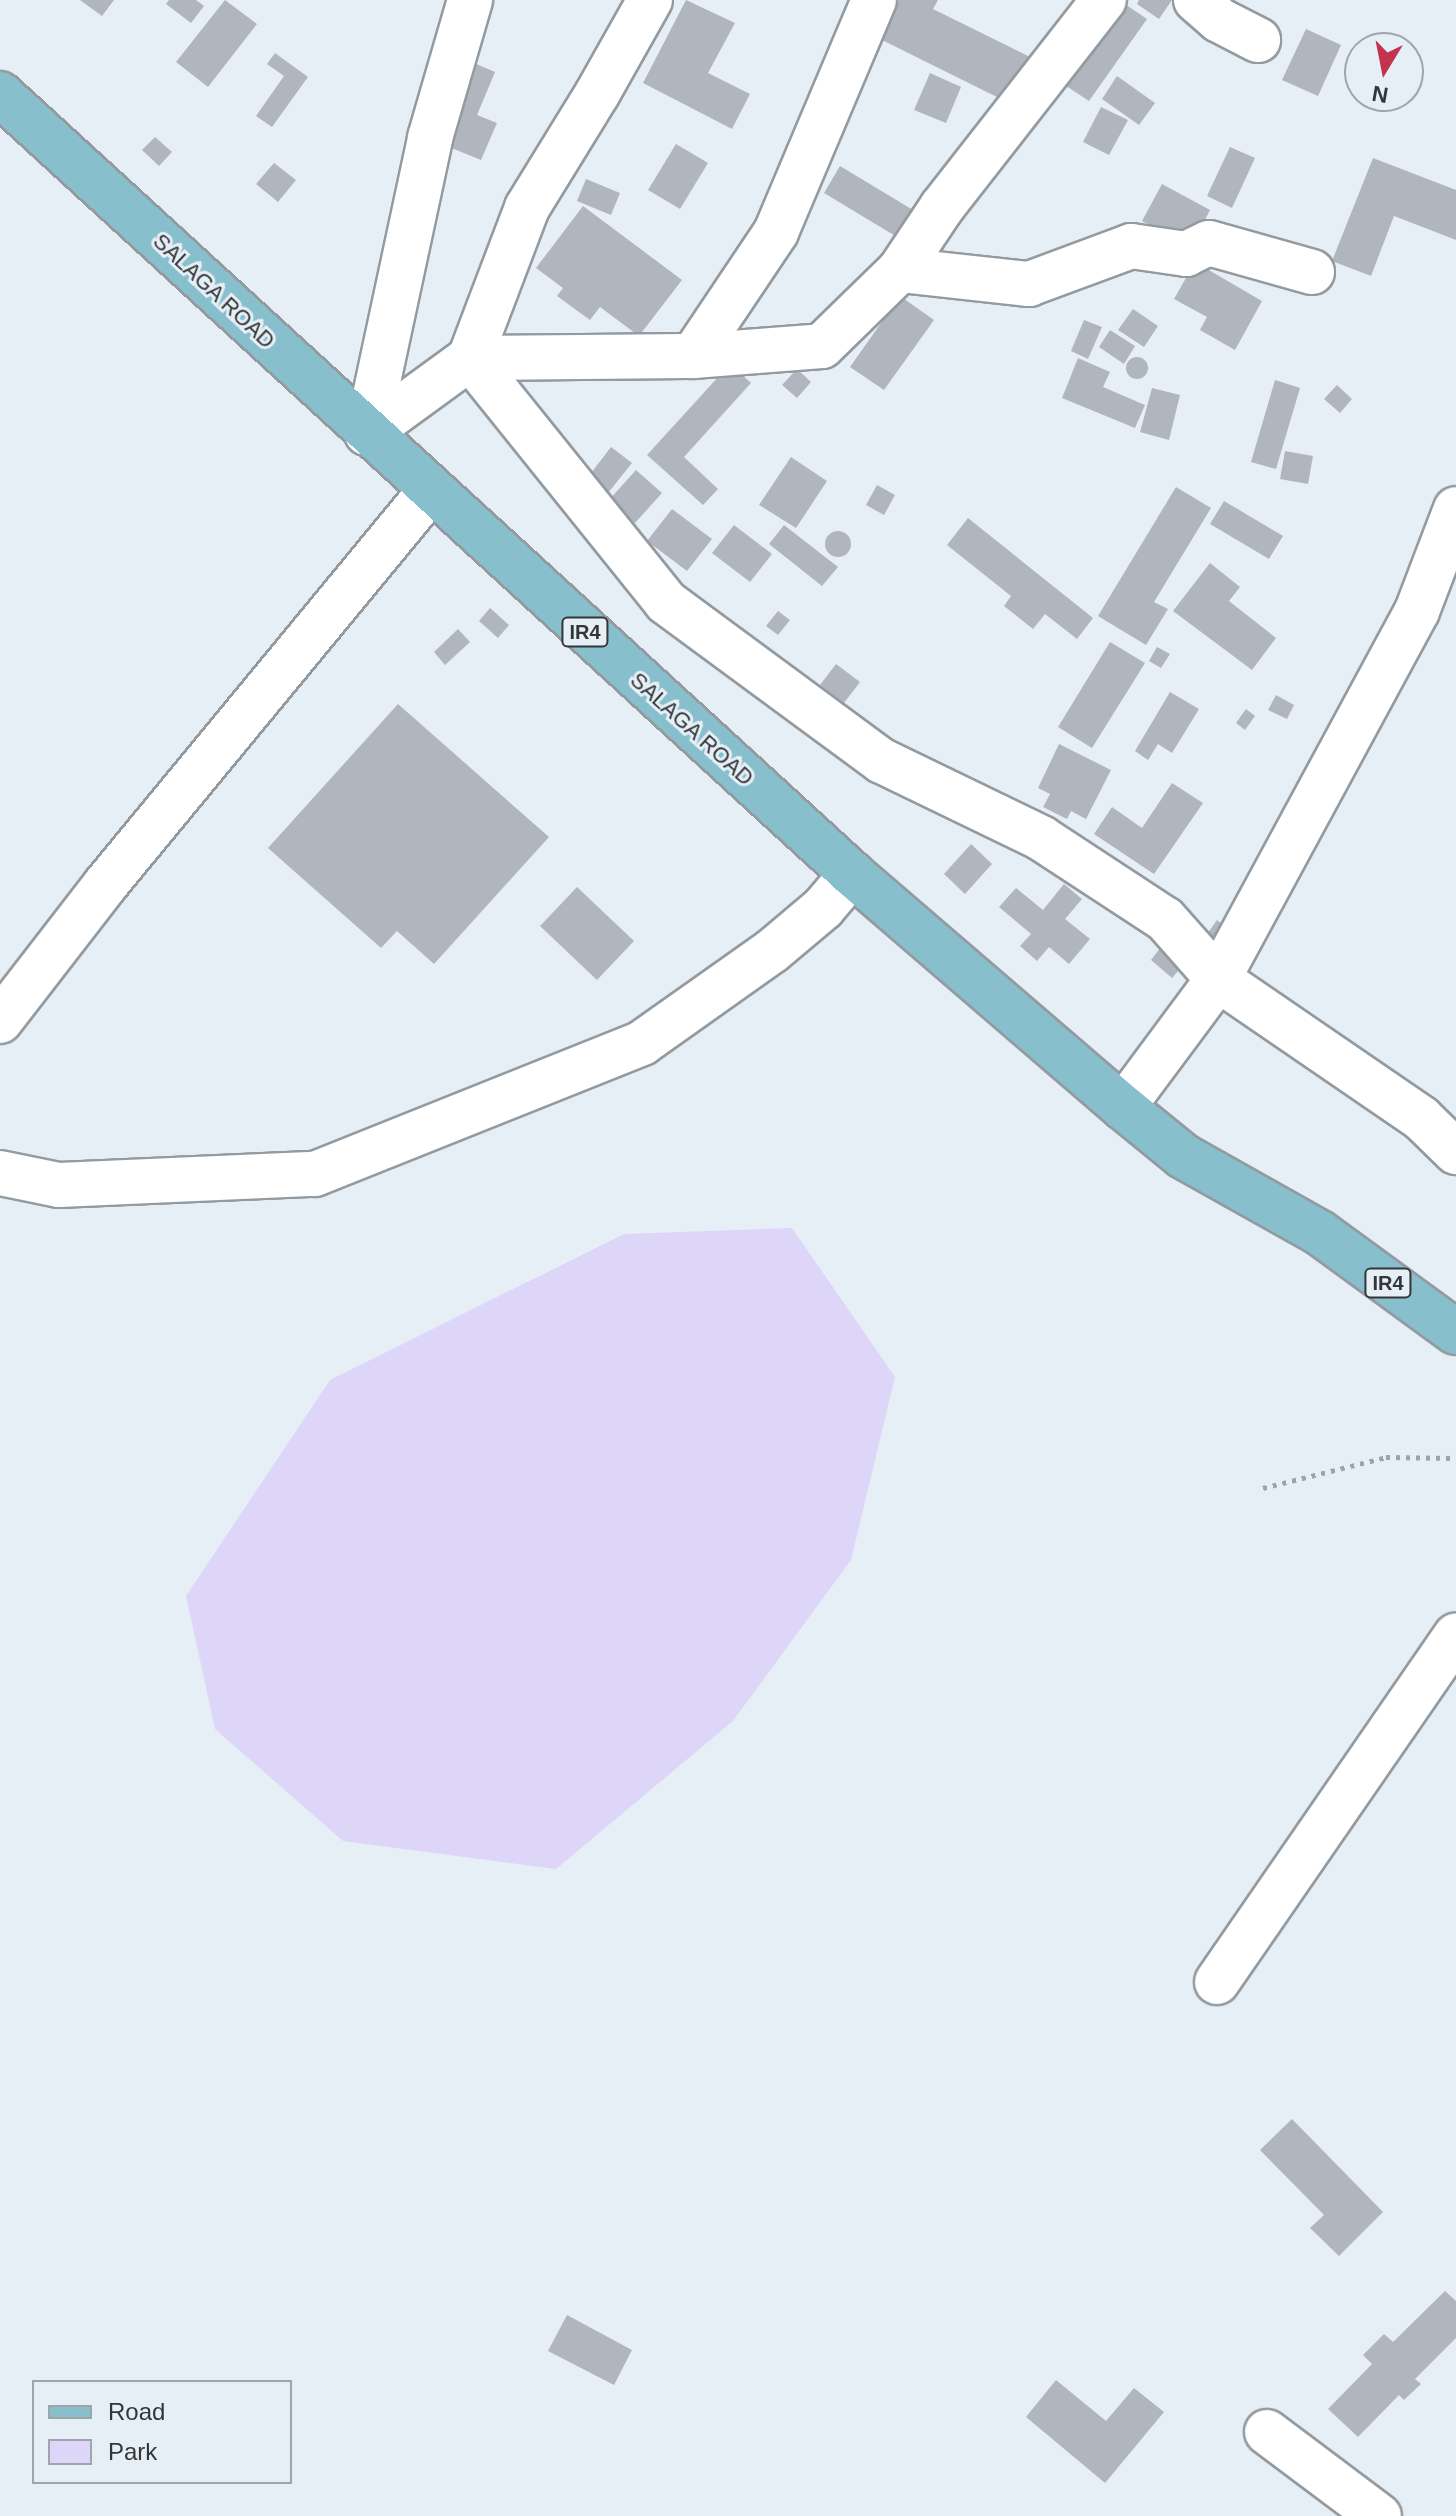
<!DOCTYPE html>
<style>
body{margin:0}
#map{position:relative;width:1456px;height:2516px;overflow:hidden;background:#e7eff6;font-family:Arial,sans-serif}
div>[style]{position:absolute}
.green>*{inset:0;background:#ded6f8}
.building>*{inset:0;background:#b1b5bd}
.round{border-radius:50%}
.path>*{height:5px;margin-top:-2.5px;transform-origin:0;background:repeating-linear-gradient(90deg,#9da3a8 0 4px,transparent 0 10px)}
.roads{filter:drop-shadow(2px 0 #939ba1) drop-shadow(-2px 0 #939ba1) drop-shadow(0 2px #939ba1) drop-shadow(0 -2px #939ba1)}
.minor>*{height:44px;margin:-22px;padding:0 22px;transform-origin:22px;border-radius:22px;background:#fff}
.primary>*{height:44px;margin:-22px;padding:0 22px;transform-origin:22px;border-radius:22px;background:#88bfcd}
span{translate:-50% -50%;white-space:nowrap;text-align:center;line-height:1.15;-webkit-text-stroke:6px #e7eff6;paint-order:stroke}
.shield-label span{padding:2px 6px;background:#e7eff6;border:2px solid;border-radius:6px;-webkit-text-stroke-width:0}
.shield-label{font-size:20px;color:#333638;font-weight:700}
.street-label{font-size:22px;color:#333638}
.legend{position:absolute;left:32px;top:2380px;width:260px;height:104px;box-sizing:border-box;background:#e7eff6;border:2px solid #9fa5aa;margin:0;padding:10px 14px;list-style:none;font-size:24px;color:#333638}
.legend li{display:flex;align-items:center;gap:16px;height:40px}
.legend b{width:40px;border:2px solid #9fa5aa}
.north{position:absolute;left:1344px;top:32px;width:80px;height:80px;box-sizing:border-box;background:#e7eff6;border:2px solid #9fa5aa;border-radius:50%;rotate:190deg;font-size:22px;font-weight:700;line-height:32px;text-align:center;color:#333638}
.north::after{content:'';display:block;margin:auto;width:28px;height:36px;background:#c3334d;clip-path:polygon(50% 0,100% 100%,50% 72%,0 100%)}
</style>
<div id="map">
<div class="green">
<div style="clip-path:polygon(792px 1228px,895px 1377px,851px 1560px,733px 1721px,556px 1869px,343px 1841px,215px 1729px,186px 1596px,330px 1380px,624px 1234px)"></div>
</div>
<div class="building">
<div style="clip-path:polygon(80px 0,114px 0,102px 16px)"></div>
<div style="clip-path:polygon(169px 0,196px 0,204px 6px,191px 23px,166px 4px)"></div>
<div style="clip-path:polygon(225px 0,257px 24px,208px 87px,176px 62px)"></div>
<div style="clip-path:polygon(686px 0,735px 23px,708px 73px,750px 94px,732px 129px,643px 83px)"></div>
<div style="clip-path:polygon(899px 0,938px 0,933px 9px,1036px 60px,1013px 105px,880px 39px)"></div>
<div style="clip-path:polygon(1119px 0,1147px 19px,1089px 101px,1057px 80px)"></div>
<div style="clip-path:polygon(1139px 0,1172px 0,1159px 19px,1137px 4px)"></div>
<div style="clip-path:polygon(1306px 29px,1341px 45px,1318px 96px,1282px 80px)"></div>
<div style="clip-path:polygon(275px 53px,308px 77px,272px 127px,256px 116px,284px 76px,267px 64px)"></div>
<div style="clip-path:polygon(467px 60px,495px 72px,477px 115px,497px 123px,481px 160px,434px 141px)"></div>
<div style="clip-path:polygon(930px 73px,961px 87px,946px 123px,914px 110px)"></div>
<div style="clip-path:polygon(1117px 76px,1155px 103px,1139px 125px,1102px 99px)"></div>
<div style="clip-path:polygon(1101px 107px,1128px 120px,1109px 155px,1083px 142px)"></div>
<div style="clip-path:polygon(155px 137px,172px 152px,159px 166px,142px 150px)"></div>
<div style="clip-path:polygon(676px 144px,708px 163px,680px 209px,648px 190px)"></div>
<div style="clip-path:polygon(1230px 147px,1255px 158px,1232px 208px,1207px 196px)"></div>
<div style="clip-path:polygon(1373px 158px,1456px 190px,1456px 240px,1394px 216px,1371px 276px,1332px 261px)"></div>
<div style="clip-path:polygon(274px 163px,296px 180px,278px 202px,256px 184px)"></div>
<div style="clip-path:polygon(840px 166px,913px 210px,897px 237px,824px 193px)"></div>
<div style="clip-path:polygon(586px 179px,620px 193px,611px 215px,577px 201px)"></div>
<div style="clip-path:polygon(1162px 184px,1210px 210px,1191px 247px,1142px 221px)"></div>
<div style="clip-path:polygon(583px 206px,682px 280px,639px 336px,600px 307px,590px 320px,557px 296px,563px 288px,536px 268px)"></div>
<div style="clip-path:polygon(1195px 262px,1262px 301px,1235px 350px,1200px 330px,1207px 317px,1174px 299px)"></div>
<div style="clip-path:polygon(900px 296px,934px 320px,884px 390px,850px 367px)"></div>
<div style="clip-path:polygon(1133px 309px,1158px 326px,1144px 347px,1118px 330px)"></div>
<div style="clip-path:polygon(1084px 320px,1102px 327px,1088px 359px,1071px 351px)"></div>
<div style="clip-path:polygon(1110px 330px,1135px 346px,1124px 364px,1099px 347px)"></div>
<div class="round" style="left:1126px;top:357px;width:22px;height:22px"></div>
<div style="clip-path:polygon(1078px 358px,1110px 372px,1103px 387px,1145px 405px,1135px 428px,1062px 398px)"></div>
<div style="clip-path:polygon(730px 364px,751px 383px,684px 457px,718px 489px,703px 505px,647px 455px)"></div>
<div style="clip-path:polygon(797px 369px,811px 382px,797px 398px,782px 385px)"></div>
<div style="clip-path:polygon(1275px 380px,1300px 388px,1276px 469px,1251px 462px)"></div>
<div style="clip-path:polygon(1337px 385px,1352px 399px,1340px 413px,1324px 399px)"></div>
<div style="clip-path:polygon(1152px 388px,1180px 395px,1169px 440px,1140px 432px)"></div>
<div style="clip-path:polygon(611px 447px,632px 463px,608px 493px,588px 477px)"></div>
<div style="clip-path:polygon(1285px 451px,1313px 456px,1308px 484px,1280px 479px)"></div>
<div style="clip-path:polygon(791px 457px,827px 481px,796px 528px,759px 505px)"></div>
<div style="clip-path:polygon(636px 470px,662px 493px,635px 523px,609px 500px)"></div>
<div style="clip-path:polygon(877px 485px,895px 495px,884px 515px,866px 505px)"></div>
<div style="clip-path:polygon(1176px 487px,1211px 508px,1154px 602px,1168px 609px,1146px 645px,1098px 616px)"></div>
<div style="clip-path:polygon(1224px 501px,1283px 536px,1269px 559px,1210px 524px)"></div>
<div style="clip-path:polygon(672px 509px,712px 539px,687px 571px,647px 541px)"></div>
<div style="clip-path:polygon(968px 518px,1093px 618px,1077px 639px,1045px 614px,1033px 629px,1004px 606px,1011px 596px,947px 545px)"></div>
<div style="clip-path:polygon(734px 525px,772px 554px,750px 582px,712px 553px)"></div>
<div style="clip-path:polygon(784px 525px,838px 567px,822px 586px,769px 544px)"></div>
<div class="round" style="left:825px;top:531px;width:26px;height:26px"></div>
<div style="clip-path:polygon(1210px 563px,1240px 587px,1229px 601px,1276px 638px,1252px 670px,1173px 611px)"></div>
<div style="clip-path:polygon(490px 608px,509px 625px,498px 638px,479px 621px)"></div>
<div style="clip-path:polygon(778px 611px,790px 620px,778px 635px,766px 626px)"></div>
<div style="clip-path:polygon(458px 629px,470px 642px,445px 665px,434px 652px)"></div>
<div style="clip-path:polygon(1110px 642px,1145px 663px,1092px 748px,1058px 727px)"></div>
<div style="clip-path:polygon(1157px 647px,1170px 654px,1161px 668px,1149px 661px)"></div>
<div style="clip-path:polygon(836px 664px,860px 682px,844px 703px,820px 685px)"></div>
<div style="clip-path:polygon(1170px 692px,1199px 709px,1172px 753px,1158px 744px,1148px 760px,1135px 751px)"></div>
<div style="clip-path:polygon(1276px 695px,1294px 705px,1287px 719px,1268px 710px)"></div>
<div style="clip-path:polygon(398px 704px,549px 837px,434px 964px,397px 931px,381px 948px,268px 848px)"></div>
<div style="clip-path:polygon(1246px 709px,1255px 716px,1245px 730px,1236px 723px)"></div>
<div style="clip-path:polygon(1059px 744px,1111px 770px,1086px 819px,1071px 811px,1067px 819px,1043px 807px,1050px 794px,1038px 788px)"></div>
<div style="clip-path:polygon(1172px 783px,1203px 803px,1154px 874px,1094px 834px,1112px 807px,1142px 828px)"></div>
<div style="clip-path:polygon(971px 844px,992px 864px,965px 894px,944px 874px)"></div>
<div style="clip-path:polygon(1064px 884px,1082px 899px,1065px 919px,1090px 939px,1069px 964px,1049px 947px,1037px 961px,1020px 946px,1031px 934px,999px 907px,1016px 888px,1043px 910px)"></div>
<div style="clip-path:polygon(577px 887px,634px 941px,597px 980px,540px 926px)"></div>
<div style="clip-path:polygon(1217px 920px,1239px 937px,1226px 953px,1205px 937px)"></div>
<div style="clip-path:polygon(1164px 943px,1186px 962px,1172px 978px,1151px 960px)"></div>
<div style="clip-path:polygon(1292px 2119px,1383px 2212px,1339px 2256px,1310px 2228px,1324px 2215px,1260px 2150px)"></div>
<div style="clip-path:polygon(1445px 2291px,1456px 2301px,1456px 2338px,1415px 2379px,1421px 2384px,1404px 2400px,1399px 2395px,1358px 2437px,1328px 2409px,1372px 2364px,1363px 2355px,1384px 2334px,1393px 2342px)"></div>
<div style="clip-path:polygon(567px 2315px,632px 2350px,614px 2385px,548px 2351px)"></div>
<div style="clip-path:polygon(1056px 2380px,1106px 2421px,1134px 2388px,1164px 2412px,1105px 2483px,1026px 2417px)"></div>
</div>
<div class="path">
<div style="left:1263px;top:1488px;width:127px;rotate:-14.1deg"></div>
<div style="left:1386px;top:1457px;width:70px;rotate:0.8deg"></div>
</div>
<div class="roads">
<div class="minor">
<div style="left:650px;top:0;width:108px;rotate:119.4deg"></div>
<div style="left:597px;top:94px;width:134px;rotate:121.6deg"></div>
<div style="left:527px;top:208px;width:160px;rotate:110.8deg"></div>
<div style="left:470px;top:358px;width:313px;rotate:51.2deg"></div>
<div style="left:666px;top:602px;width:268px;rotate:36.4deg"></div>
<div style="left:882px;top:761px;width:177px;rotate:25.8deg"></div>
<div style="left:1041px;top:838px;width:148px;rotate:33.2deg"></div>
<div style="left:1165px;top:919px;width:80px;rotate:48.5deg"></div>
<div style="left:1218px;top:979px;width:246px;rotate:34.4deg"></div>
<div style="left:1421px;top:1118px;width:49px;rotate:44.2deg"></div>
<div style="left:1196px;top:0;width:30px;rotate:41deg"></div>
<div style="left:1219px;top:20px;width:44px;rotate:27.1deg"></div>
<div style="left:900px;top:270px;width:130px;rotate:6.2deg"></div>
<div style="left:1029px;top:284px;width:109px;rotate:-20.4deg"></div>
<div style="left:1131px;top:246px;width:56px;rotate:8.3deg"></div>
<div style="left:1186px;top:254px;width:25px;rotate:-26deg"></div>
<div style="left:1209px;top:243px;width:107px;rotate:15.7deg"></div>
<div style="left:693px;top:356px;width:129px;rotate:-4.4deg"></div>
<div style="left:822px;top:346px;width:109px;rotate:-44.3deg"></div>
<div style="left:900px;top:270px;width:76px;rotate:-56.3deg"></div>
<div style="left:942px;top:207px;width:263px;rotate:-52deg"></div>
<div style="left:367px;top:433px;width:127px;rotate:-36.1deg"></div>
<div style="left:470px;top:358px;width:223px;rotate:-0.5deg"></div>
<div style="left:693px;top:356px;width:149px;rotate:-56.2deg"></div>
<div style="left:776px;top:232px;width:252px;rotate:-67.1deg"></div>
<div style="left:367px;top:433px;width:302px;rotate:-77.9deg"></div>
<div style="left:430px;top:138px;width:144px;rotate:-73.8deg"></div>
<div style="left:0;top:1021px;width:172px;rotate:-52.3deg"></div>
<div style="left:105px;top:885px;width:511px;rotate:-50.48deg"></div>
<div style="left:1123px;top:1107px;width:159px;rotate:-53.4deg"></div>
<div style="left:1218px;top:979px;width:418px;rotate:-61.6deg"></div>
<div style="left:1417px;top:611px;width:109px;rotate:-69.1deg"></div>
<div style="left:0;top:1173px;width:60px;rotate:11.5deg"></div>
<div style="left:59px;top:1185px;width:256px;rotate:-2.5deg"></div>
<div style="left:315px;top:1174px;width:352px;rotate:-21.8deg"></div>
<div style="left:642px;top:1043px;width:159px;rotate:-35.3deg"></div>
<div style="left:772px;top:951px;width:67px;rotate:-40.1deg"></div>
<div style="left:823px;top:908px;width:45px;rotate:-49.5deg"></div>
<div style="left:1217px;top:1982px;width:421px;rotate:-55.4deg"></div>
<div style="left:1267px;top:2432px;width:140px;rotate:36.9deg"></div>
</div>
<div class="primary">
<div style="left:0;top:94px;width:1155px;rotate:42.47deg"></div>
<div style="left:852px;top:874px;width:357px;rotate:40.7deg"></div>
<div style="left:1123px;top:1107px;width:77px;rotate:39.2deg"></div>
<div style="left:1183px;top:1156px;width:157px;rotate:29.3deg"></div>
<div style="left:1320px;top:1233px;width:168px;rotate:36.1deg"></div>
</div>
</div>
<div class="shield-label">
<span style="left:585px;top:632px">IR4</span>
<span style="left:1388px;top:1283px">IR4</span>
</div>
<div class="street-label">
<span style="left:214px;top:291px;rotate:43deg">SALAGA ROAD</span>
<span style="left:692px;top:729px;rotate:42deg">SALAGA ROAD</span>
</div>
<ul class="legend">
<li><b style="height:10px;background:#88bfcd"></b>Road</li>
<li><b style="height:22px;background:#ded6f8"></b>Park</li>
</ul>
<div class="north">N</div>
</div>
